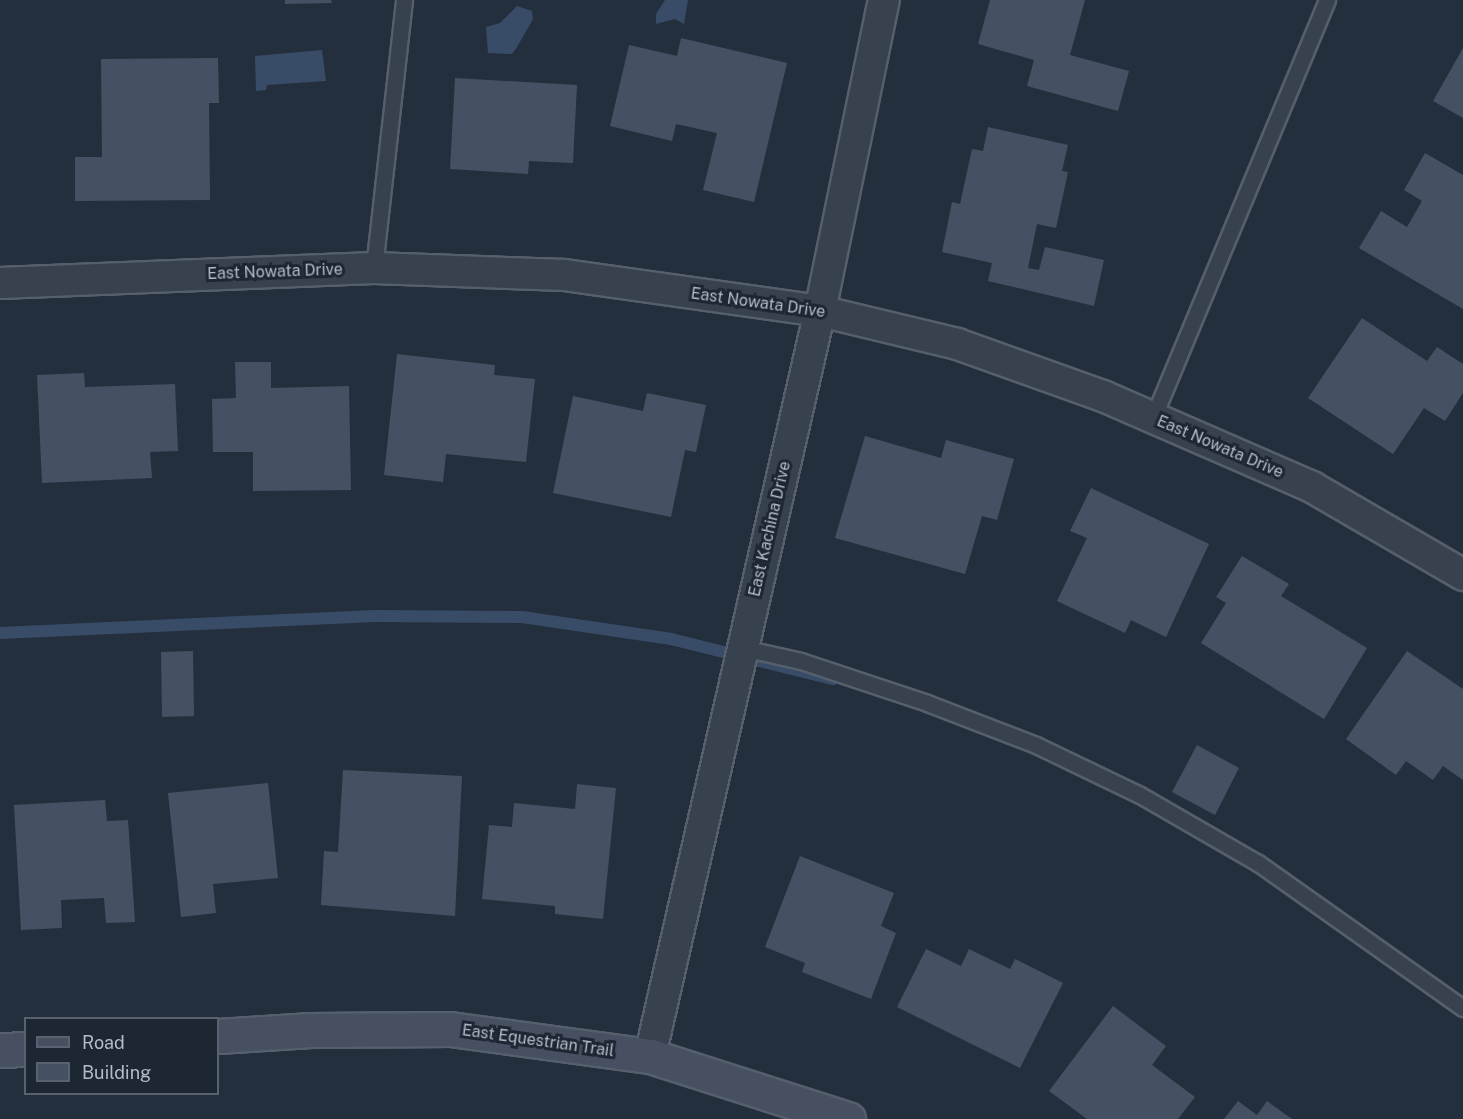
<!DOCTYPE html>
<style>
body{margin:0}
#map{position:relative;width:1463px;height:1119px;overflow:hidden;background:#242f3e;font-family:"Public Sans",sans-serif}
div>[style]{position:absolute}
.water>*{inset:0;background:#394c67}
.stream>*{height:12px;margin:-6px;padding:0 6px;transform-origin:6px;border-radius:6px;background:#394c67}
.building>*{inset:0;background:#455162}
.roads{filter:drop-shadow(2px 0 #565f6c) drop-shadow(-2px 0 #565f6c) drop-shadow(0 2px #565f6c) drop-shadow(0 -2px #565f6c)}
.lane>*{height:15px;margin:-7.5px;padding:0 7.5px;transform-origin:7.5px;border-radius:7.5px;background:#38414e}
.street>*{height:30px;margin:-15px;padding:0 15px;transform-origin:15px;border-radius:15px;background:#38414e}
.secondary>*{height:33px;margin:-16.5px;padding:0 16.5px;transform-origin:16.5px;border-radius:16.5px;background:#465061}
span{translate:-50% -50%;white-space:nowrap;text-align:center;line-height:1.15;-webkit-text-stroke:6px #1d2633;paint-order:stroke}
.street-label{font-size:16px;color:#b4bcc9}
.legend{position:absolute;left:24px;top:1017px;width:195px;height:78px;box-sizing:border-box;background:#1d2633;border:2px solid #59626f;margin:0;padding:8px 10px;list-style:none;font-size:18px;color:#b4bcc9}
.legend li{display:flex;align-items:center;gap:12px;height:30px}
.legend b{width:30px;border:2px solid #59626f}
</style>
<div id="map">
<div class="water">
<div style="clip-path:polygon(665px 0,688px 0,684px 24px,675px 19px,656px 24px,656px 14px)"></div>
<div style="clip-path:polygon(517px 6px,532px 11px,533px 19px,517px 47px,512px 54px,488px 53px,486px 27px,500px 23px)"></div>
<div style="clip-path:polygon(322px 50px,326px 81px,267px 85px,266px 90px,256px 91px,255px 56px)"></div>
</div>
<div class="stream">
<div style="left:0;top:633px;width:376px;rotate:-2.6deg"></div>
<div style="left:376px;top:616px;width:146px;rotate:0.4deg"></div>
<div style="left:522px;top:617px;width:151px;rotate:8.4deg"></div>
<div style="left:671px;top:639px;width:167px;rotate:13.9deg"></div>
</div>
<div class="building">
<div style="clip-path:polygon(285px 0,331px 0,332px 3px,285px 4px)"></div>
<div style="clip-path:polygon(990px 0,1085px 0,1070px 55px,1129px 71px,1118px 111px,1027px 86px,1034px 60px,978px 44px)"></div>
<div style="clip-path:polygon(681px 38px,787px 63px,754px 202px,703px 190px,717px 133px,676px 124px,672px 141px,610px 126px,629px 45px,677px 56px)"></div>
<div style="clip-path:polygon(1463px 48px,1463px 118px,1433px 101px)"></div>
<div style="clip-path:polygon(218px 58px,219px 103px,209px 103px,210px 200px,75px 201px,75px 157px,102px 157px,101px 59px)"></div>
<div style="clip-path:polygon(455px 78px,577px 85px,573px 163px,529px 161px,528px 174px,450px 169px)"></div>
<div style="clip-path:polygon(988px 127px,1068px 145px,1062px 171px,1068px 172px,1056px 228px,1037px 224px,1028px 268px,1039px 270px,1045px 247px,1104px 260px,1094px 306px,988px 281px,992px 263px,942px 252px,952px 202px,960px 204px,972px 149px,983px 151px)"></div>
<div style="clip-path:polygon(1425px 153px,1463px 175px,1463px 309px,1359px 248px,1381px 211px,1407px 227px,1422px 201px,1404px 190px)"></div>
<div style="clip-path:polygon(1362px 318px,1427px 361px,1437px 347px,1463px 364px,1463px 393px,1445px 421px,1424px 408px,1393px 454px,1308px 398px)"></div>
<div style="clip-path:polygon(397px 354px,495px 365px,494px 375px,535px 379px,526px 462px,446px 454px,443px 482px,384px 475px)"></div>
<div style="clip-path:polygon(235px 362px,271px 362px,271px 388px,349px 386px,351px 490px,253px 491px,253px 452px,213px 452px,212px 399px,236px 398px)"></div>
<div style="clip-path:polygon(84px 373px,85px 387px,175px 384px,178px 451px,150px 452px,152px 478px,42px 483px,37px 375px)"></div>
<div style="clip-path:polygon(647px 393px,706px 405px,696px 452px,685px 450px,671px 517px,553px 493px,573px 396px,643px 411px)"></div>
<div style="clip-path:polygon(865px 436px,941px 458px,946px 440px,1014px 459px,997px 520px,982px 516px,965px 574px,835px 538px)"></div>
<div style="clip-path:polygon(1091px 488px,1209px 544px,1166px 637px,1131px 620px,1125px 633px,1057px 601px,1087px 538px,1070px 531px)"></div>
<div style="clip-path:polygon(1242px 556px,1289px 584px,1281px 596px,1367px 648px,1324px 719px,1201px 643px,1226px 603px,1216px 597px)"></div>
<div style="clip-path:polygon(193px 651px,194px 716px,162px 717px,161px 652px)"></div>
<div style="clip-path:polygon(1407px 651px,1463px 689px,1463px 780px,1443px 766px,1433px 780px,1406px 761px,1396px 775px,1346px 739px)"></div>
<div style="clip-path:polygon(1197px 745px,1239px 768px,1215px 815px,1172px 792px)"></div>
<div style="clip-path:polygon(343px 770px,462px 776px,455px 916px,321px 905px,324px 851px,338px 852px)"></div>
<div style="clip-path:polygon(268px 783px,278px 878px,213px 884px,216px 913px,181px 917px,168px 793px)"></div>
<div style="clip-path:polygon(577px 784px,616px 788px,603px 919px,555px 914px,555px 906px,482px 899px,489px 825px,512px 827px,514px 803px,575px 809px)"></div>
<div style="clip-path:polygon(105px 800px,107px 821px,128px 820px,135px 922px,106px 923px,104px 898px,61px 900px,62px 928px,21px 930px,14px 805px)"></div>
<div style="clip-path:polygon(800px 856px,894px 893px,881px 926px,896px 933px,871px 999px,802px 972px,805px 963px,765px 947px)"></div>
<div style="clip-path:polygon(926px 949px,961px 966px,969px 949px,1010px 969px,1015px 959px,1063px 983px,1020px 1068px,897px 1007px)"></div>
<div style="clip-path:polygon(1113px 1006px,1166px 1046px,1152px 1065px,1195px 1097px,1178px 1119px,1087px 1119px,1049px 1091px)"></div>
<div style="clip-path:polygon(1238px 1101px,1257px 1115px,1267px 1101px,1292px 1119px,1224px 1119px)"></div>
</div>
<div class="roads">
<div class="lane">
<div style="left:374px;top:268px;width:270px;rotate:-83.6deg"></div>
<div style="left:1153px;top:418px;width:453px;rotate:-67.4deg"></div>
<div style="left:743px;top:648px;width:59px;rotate:12.6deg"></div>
<div style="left:801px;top:661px;width:133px;rotate:18.4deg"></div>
<div style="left:927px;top:703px;width:117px;rotate:21.1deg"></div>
<div style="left:1036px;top:745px;width:115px;rotate:25.7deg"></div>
<div style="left:1140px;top:795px;width:136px;rotate:30deg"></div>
<div style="left:1258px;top:863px;width:251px;rotate:35.3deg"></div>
</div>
<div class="street">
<div style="left:0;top:283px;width:374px;rotate:-2.3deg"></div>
<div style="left:374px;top:268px;width:190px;rotate:2.1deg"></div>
<div style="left:564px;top:275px;width:259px;rotate:8deg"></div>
<div style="left:820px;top:311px;width:141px;rotate:13.5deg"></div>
<div style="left:957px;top:344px;width:155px;rotate:19.6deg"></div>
<div style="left:1103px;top:396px;width:228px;rotate:23.5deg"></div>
<div style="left:1312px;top:487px;width:175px;rotate:30.2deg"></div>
<div style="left:650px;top:1056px;width:764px;rotate:-77.15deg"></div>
<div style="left:820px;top:311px;width:318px;rotate:-78.4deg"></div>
</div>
<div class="secondary">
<div style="left:218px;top:1036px;width:93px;rotate:-3.7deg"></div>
<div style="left:311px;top:1030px;width:139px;rotate:-0.4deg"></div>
<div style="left:450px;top:1029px;width:202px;rotate:7.7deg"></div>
<div style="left:650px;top:1056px;width:208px;rotate:17.7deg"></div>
<div style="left:0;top:1050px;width:26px;rotate:-2deg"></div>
</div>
</div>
<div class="street-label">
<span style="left:275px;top:272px;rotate:-2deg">East Nowata Drive</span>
<span style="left:758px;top:303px;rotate:8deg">East Nowata Drive</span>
<span style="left:1220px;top:447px;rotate:23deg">East Nowata Drive</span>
<span style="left:770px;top:529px;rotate:-77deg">East Kachina Drive</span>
<span style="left:538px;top:1041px;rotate:8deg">East Equestrian Trail</span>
</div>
<ul class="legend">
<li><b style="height:8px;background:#465061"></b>Road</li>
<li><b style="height:16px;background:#455162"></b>Building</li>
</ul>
</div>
